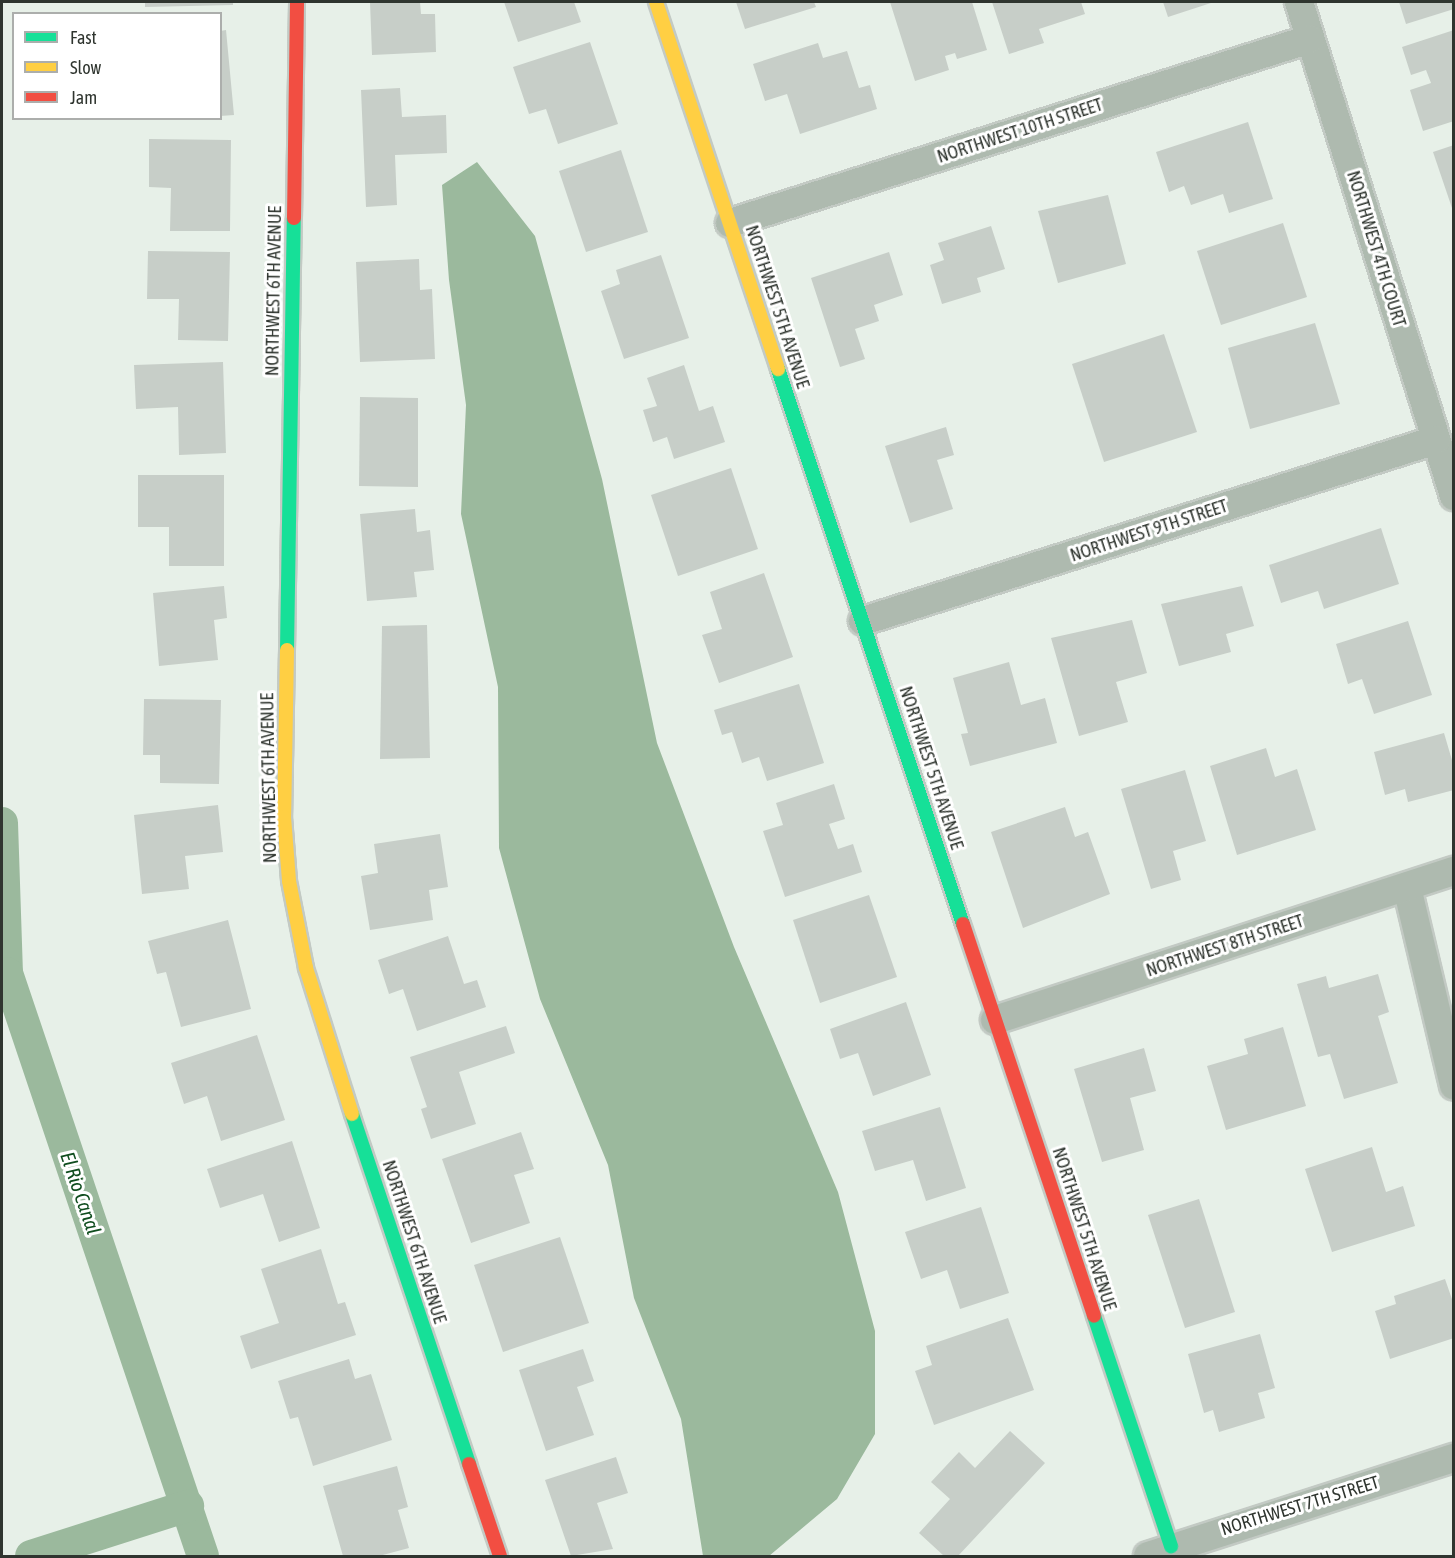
<!DOCTYPE html>
<style>
body{margin:0}
#map{position:relative;width:1455px;height:1558px;overflow:hidden;background:#e7f0e8;font-family:"Asap Condensed",sans-serif}
div>[style]{position:absolute}
.water>*{inset:0;background:#9bb99d}
.canal>*{height:32px;margin:-16px;padding:0 16px;transform-origin:16px;border-radius:16px;background:#9bb99d}
.building>*{inset:0;background:#c7cec8}
.roads{filter:drop-shadow(2px 0 #c3cac4) drop-shadow(-2px 0 #c3cac4) drop-shadow(0 2px #c3cac4) drop-shadow(0 -2px #c3cac4)}
.street>*{height:28px;margin:-14px;padding:0 14px;transform-origin:14px;border-radius:14px;background:#aebaaf}
.fast>*{height:14px;margin:-7px;padding:0 7px;transform-origin:7px;border-radius:7px;background:#16e098}
.slow>*{height:14px;margin:-7px;padding:0 7px;transform-origin:7px;border-radius:7px;background:#ffcf43}
.jam>*{height:14px;margin:-7px;padding:0 7px;transform-origin:7px;border-radius:7px;background:#f24e42}
span{translate:-50% -50%;white-space:nowrap;text-align:center;line-height:1.15;-webkit-text-stroke:6px #fff;paint-order:stroke}
.street-label{font-size:18px;color:#2f352f}
.water-label{font-size:20px;color:#0f4d1e;font-style:italic}
.frame{position:absolute;inset:0;border:3px solid #2f352f;pointer-events:none}
.legend{position:absolute;left:12px;top:12px;width:210px;height:108px;box-sizing:border-box;background:#fff;border:2px solid #acaeac;margin:0;padding:8px 10px;list-style:none;font-size:18px;color:#2f352f}
.legend li{display:flex;align-items:center;gap:12px;height:30px}
.legend b{width:30px;border:2px solid #acaeac}
</style>
<div id="map">
<div class="water">
<div style="clip-path:polygon(477px 162px,535px 236px,602px 479px,657px 743px,734px 947px,838px 1192px,875px 1331px,875px 1434px,837px 1499px,769px 1556px,703px 1556px,681px 1419px,634px 1298px,608px 1165px,540px 999px,499px 848px,498px 687px,461px 514px,466px 405px,449px 280px,442px 185px)"></div>
</div>
<div class="canal">
<div style="left:2px;top:823px;width:150px;rotate:88.1deg"></div>
<div style="left:7px;top:973px;width:615px;rotate:71.42deg"></div>
<div style="left:31px;top:1556px;width:165px;rotate:-17.7deg"></div>
</div>
<div class="building">
<div style="clip-path:polygon(145px 2px,233px 2px,233px 5px,145px 7px)"></div>
<div style="clip-path:polygon(370px 2px,420px 2px,421px 14px,435px 14px,436px 52px,372px 55px)"></div>
<div style="clip-path:polygon(504px 2px,574px 2px,581px 22px,518px 42px)"></div>
<div style="clip-path:polygon(736px 2px,814px 2px,816px 7px,745px 29px)"></div>
<div style="clip-path:polygon(890px 2px,972px 2px,987px 50px,957px 59px,955px 53px,945px 56px,949px 70px,915px 81px)"></div>
<div style="clip-path:polygon(992px 2px,1081px 2px,1085px 14px,1039px 29px,1044px 43px,1009px 54px)"></div>
<div style="clip-path:polygon(1163px 2px,1214px 2px,1168px 17px)"></div>
<div style="clip-path:polygon(1399px 2px,1454px 2px,1454px 9px,1406px 24px)"></div>
<div style="clip-path:polygon(226px 30px,234px 115px,220px 116px,220px 31px)"></div>
<div style="clip-path:polygon(1454px 30px,1454px 121px,1423px 131px,1410px 90px,1431px 83px,1426px 70px,1411px 75px,1402px 47px)"></div>
<div style="clip-path:polygon(590px 42px,618px 124px,558px 144px,546px 109px,529px 114px,513px 67px)"></div>
<div style="clip-path:polygon(818px 43px,823px 58px,847px 51px,859px 88px,870px 85px,877px 109px,800px 134px,787px 94px,765px 101px,753px 64px)"></div>
<div style="clip-path:polygon(400px 88px,402px 117px,446px 115px,447px 153px,395px 155px,397px 205px,366px 207px,361px 90px)"></div>
<div style="clip-path:polygon(1248px 122px,1273px 199px,1229px 213px,1223px 194px,1191px 205px,1184px 186px,1169px 192px,1156px 152px)"></div>
<div style="clip-path:polygon(149px 139px,231px 140px,230px 231px,170px 231px,171px 188px,149px 187px)"></div>
<div style="clip-path:polygon(1454px 145px,1454px 211px,1453px 211px,1433px 152px)"></div>
<div style="clip-path:polygon(621px 150px,648px 232px,586px 252px,559px 171px)"></div>
<div style="clip-path:polygon(1108px 195px,1126px 264px,1058px 283px,1038px 211px)"></div>
<div style="clip-path:polygon(1283px 223px,1307px 297px,1221px 325px,1197px 251px)"></div>
<div style="clip-path:polygon(991px 226px,1005px 269px,977px 278px,981px 292px,942px 304px,930px 265px,944px 260px,938px 243px)"></div>
<div style="clip-path:polygon(148px 251px,230px 252px,228px 341px,178px 340px,179px 299px,147px 299px)"></div>
<div style="clip-path:polygon(889px 252px,903px 295px,874px 305px,879px 321px,855px 329px,865px 359px,840px 367px,811px 278px)"></div>
<div style="clip-path:polygon(661px 255px,689px 338px,624px 359px,601px 291px,620px 284px,616px 270px)"></div>
<div style="clip-path:polygon(419px 259px,420px 290px,432px 289px,435px 359px,360px 362px,356px 262px)"></div>
<div style="clip-path:polygon(1315px 323px,1340px 404px,1250px 429px,1228px 348px)"></div>
<div style="clip-path:polygon(1164px 334px,1197px 432px,1104px 462px,1072px 364px)"></div>
<div style="clip-path:polygon(223px 362px,226px 453px,179px 455px,178px 407px,136px 409px,134px 365px)"></div>
<div style="clip-path:polygon(684px 365px,699px 411px,713px 406px,725px 442px,674px 459px,667px 437px,653px 442px,643px 410px,657px 406px,647px 378px)"></div>
<div style="clip-path:polygon(360px 397px,418px 398px,418px 487px,359px 486px)"></div>
<div style="clip-path:polygon(946px 427px,954px 455px,937px 460px,953px 509px,910px 523px,885px 446px)"></div>
<div style="clip-path:polygon(731px 468px,758px 549px,678px 576px,651px 495px)"></div>
<div style="clip-path:polygon(138px 475px,224px 475px,224px 566px,169px 566px,169px 527px,138px 527px)"></div>
<div style="clip-path:polygon(415px 509px,417px 532px,430px 530px,434px 570px,414px 572px,417px 597px,367px 601px,360px 514px)"></div>
<div style="clip-path:polygon(1381px 528px,1399px 584px,1324px 609px,1318px 591px,1281px 603px,1269px 565px)"></div>
<div style="clip-path:polygon(764px 573px,793px 657px,719px 683px,702px 635px,722px 629px,710px 592px)"></div>
<div style="clip-path:polygon(224px 586px,227px 618px,214px 620px,218px 660px,159px 666px,153px 593px)"></div>
<div style="clip-path:polygon(1242px 586px,1254px 626px,1226px 634px,1231px 652px,1179px 666px,1161px 604px)"></div>
<div style="clip-path:polygon(1132px 620px,1147px 673px,1116px 682px,1128px 722px,1079px 736px,1051px 638px)"></div>
<div style="clip-path:polygon(1408px 621px,1432px 695px,1374px 714px,1362px 679px,1348px 684px,1336px 644px)"></div>
<div style="clip-path:polygon(427px 625px,430px 758px,380px 759px,382px 626px)"></div>
<div style="clip-path:polygon(1009px 662px,1021px 705px,1045px 698px,1057px 743px,970px 766px,961px 734px,968px 733px,953px 678px)"></div>
<div style="clip-path:polygon(799px 684px,824px 763px,767px 781px,759px 757px,742px 763px,732px 732px,722px 735px,714px 710px)"></div>
<div style="clip-path:polygon(144px 699px,221px 700px,219px 784px,160px 783px,160px 755px,143px 755px)"></div>
<div style="clip-path:polygon(1444px 733px,1454px 767px,1454px 790px,1408px 802px,1405px 789px,1385px 795px,1374px 752px)"></div>
<div style="clip-path:polygon(1266px 748px,1275px 777px,1297px 769px,1316px 830px,1237px 855px,1210px 766px)"></div>
<div style="clip-path:polygon(1185px 770px,1206px 841px,1173px 851px,1181px 880px,1151px 889px,1121px 789px)"></div>
<div style="clip-path:polygon(834px 784px,845px 819px,829px 824px,838px 849px,853px 844px,862px 872px,785px 897px,763px 831px,783px 825px,776px 803px)"></div>
<div style="clip-path:polygon(218px 805px,223px 852px,185px 856px,189px 889px,142px 894px,134px 815px)"></div>
<div style="clip-path:polygon(1065px 807px,1075px 837px,1088px 832px,1110px 894px,1023px 928px,991px 832px)"></div>
<div style="clip-path:polygon(440px 834px,448px 887px,429px 890px,433px 920px,370px 930px,361px 876px,378px 873px,374px 844px)"></div>
<div style="clip-path:polygon(869px 895px,897px 977px,820px 1003px,793px 920px)"></div>
<div style="clip-path:polygon(228px 920px,251px 1009px,181px 1027px,166px 972px,157px 974px,148px 941px)"></div>
<div style="clip-path:polygon(448px 936px,464px 984px,477px 980px,486px 1007px,417px 1031px,403px 989px,389px 994px,378px 960px)"></div>
<div style="clip-path:polygon(1378px 974px,1389px 1012px,1378px 1016px,1398px 1083px,1344px 1099px,1330px 1054px,1318px 1057px,1297px 984px,1326px 976px,1329px 988px)"></div>
<div style="clip-path:polygon(906px 1002px,931px 1075px,873px 1096px,858px 1053px,840px 1059px,830px 1029px)"></div>
<div style="clip-path:polygon(506px 1026px,515px 1053px,459px 1072px,476px 1124px,431px 1139px,421px 1109px,427px 1107px,410px 1057px)"></div>
<div style="clip-path:polygon(1283px 1027px,1306px 1106px,1226px 1130px,1207px 1066px,1248px 1054px,1244px 1039px)"></div>
<div style="clip-path:polygon(257px 1035px,285px 1120px,221px 1141px,207px 1096px,184px 1104px,171px 1063px)"></div>
<div style="clip-path:polygon(1144px 1048px,1156px 1091px,1130px 1098px,1144px 1150px,1102px 1162px,1074px 1069px)"></div>
<div style="clip-path:polygon(940px 1107px,966px 1188px,926px 1201px,913px 1160px,875px 1171px,862px 1131px)"></div>
<div style="clip-path:polygon(521px 1132px,534px 1169px,514px 1175px,530px 1223px,471px 1243px,442px 1159px)"></div>
<div style="clip-path:polygon(292px 1141px,320px 1228px,279px 1242px,263px 1194px,220px 1208px,207px 1169px)"></div>
<div style="clip-path:polygon(1372px 1147px,1386px 1192px,1403px 1186px,1415px 1226px,1332px 1252px,1305px 1169px)"></div>
<div style="clip-path:polygon(1199px 1199px,1235px 1312px,1185px 1328px,1148px 1215px)"></div>
<div style="clip-path:polygon(981px 1207px,1009px 1293px,960px 1309px,947px 1270px,921px 1279px,905px 1232px)"></div>
<div style="clip-path:polygon(560px 1237px,589px 1323px,503px 1352px,474px 1265px)"></div>
<div style="clip-path:polygon(321px 1249px,338px 1304px,345px 1302px,356px 1335px,251px 1369px,240px 1336px,279px 1323px,261px 1269px)"></div>
<div style="clip-path:polygon(1445px 1279px,1454px 1305px,1454px 1338px,1390px 1359px,1375px 1311px,1396px 1304px,1394px 1296px)"></div>
<div style="clip-path:polygon(1008px 1318px,1034px 1390px,934px 1425px,915px 1371px,932px 1365px,926px 1346px)"></div>
<div style="clip-path:polygon(1260px 1334px,1275px 1388px,1258px 1393px,1265px 1418px,1219px 1432px,1213px 1410px,1204px 1413px,1188px 1354px)"></div>
<div style="clip-path:polygon(583px 1349px,594px 1381px,577px 1387px,594px 1435px,546px 1451px,519px 1370px)"></div>
<div style="clip-path:polygon(349px 1359px,355px 1379px,371px 1374px,392px 1440px,313px 1466px,298px 1417px,290px 1419px,278px 1381px)"></div>
<div style="clip-path:polygon(1010px 1431px,1045px 1463px,958px 1556px,944px 1556px,919px 1533px,950px 1499px,931px 1482px,959px 1452px,975px 1468px)"></div>
<div style="clip-path:polygon(616px 1457px,628px 1493px,597px 1503px,613px 1549px,571px 1556px,545px 1480px)"></div>
<div style="clip-path:polygon(397px 1466px,408px 1507px,398px 1510px,409px 1548px,379px 1556px,343px 1556px,323px 1486px)"></div>
</div>
<div class="roads">
<div class="street">
<div style="left:1299px;top:2px;width:518px;rotate:72.58deg"></div>
<div style="left:730px;top:223px;width:608px;rotate:-17.6deg"></div>
<div style="left:863px;top:621px;width:601px;rotate:-17.53deg"></div>
<div style="left:1407px;top:887px;width:204px;rotate:76.7deg"></div>
<div style="left:995px;top:1020px;width:483px;rotate:-18deg"></div>
<div style="left:1148px;top:1556px;width:321px;rotate:-17.8deg"></div>
</div>
<div class="fast">
<div style="left:778px;top:369px;width:585px;rotate:71.57deg"></div>
<div style="left:287px;top:650px;width:432px;rotate:-89.1deg"></div>
<div style="left:352px;top:1114px;width:369px;rotate:71.5deg"></div>
<div style="left:1094px;top:1316px;width:243px;rotate:71.5deg"></div>
</div>
<div class="slow">
<div style="left:656px;top:2px;width:387px;rotate:71.6deg"></div>
<div style="left:287px;top:650px;width:167px;rotate:91deg"></div>
<div style="left:284px;top:817px;width:64px;rotate:85.5deg"></div>
<div style="left:289px;top:881px;width:89px;rotate:78.9deg"></div>
<div style="left:306px;top:968px;width:153px;rotate:72.5deg"></div>
</div>
<div class="jam">
<div style="left:294px;top:218px;width:216px;rotate:-89.2deg"></div>
<div style="left:963px;top:924px;width:413px;rotate:71.5deg"></div>
<div style="left:469px;top:1464px;width:97px;rotate:71.4deg"></div>
</div>
</div>
<div class="street-label">
<span style="left:1020px;top:131px;rotate:-18deg">NORTHWEST 10TH STREET</span>
<span style="left:1376px;top:249px;rotate:73deg">NORTHWEST 4TH COURT</span>
<span style="left:274px;top:291px;rotate:-89deg">NORTHWEST 6TH AVENUE</span>
<span style="left:777px;top:307px;rotate:72deg">NORTHWEST 5TH AVENUE</span>
<span style="left:1149px;top:531px;rotate:-18deg">NORTHWEST 9TH STREET</span>
<span style="left:931px;top:768px;rotate:72deg">NORTHWEST 5TH AVENUE</span>
<span style="left:269px;top:778px;rotate:-91deg">NORTHWEST 6TH AVENUE</span>
<span style="left:1225px;top:946px;rotate:-18deg">NORTHWEST 8TH STREET</span>
<span style="left:1084px;top:1229px;rotate:72deg">NORTHWEST 5TH AVENUE</span>
<span style="left:414px;top:1242px;rotate:72deg">NORTHWEST 6TH AVENUE</span>
<span style="left:1300px;top:1506px;rotate:-17deg">NORTHWEST 7TH STREET</span>
</div>
<div class="water-label">
<span style="left:81px;top:1193px;rotate:71deg">El Rio Canal</span>
</div>
<div class="frame"></div>
<ul class="legend">
<li><b style="height:8px;background:#16e098"></b>Fast</li>
<li><b style="height:8px;background:#ffcf43"></b>Slow</li>
<li><b style="height:8px;background:#f24e42"></b>Jam</li>
</ul>
</div>
